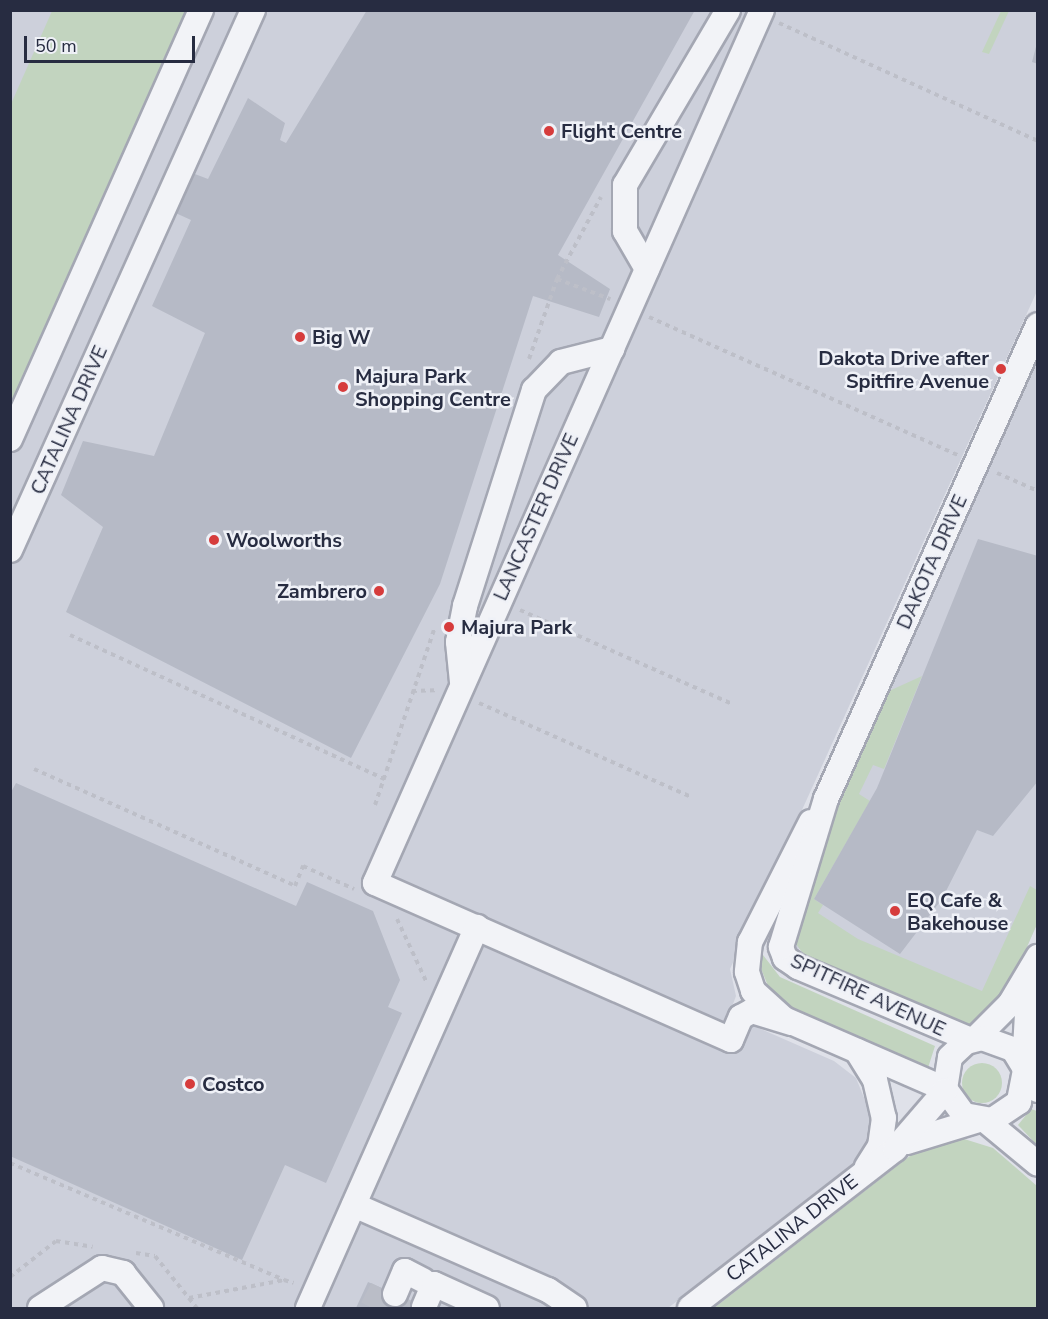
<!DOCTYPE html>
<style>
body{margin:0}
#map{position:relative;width:1048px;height:1319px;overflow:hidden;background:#dfe1e9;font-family:"Nunito Sans",sans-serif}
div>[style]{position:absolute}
.built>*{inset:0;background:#cdd0db}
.green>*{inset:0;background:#c2d4bf}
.round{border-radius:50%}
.building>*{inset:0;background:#b6bac6}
.minor-tunnel>*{height:24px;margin-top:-12px;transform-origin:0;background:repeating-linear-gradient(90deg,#babdc7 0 24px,transparent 0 36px)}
.path>*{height:4px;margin-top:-2px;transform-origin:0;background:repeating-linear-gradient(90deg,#bdbfc8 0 4.5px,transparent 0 9px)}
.roads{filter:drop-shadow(2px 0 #a4a7b3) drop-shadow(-2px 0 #a4a7b3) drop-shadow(0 2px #a4a7b3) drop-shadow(0 -2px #a4a7b3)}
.minor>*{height:24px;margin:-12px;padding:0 12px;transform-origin:12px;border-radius:12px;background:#f2f3f7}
.dots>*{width:16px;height:16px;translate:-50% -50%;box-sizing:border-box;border:3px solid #eff1f7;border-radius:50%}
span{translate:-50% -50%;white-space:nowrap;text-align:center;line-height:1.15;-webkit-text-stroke:5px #eff1f7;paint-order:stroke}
.poi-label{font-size:20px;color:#272c41;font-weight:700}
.left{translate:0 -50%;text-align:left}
.right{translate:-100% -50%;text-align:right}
.street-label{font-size:20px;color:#272c41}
.frame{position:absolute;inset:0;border:12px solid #272c41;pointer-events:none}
.scale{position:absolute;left:24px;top:36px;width:171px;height:27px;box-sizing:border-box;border:3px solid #272c41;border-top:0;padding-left:8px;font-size:18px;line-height:21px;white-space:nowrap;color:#272c41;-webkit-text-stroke:4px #eff1f7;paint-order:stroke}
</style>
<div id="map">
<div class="built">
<div style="clip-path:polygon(10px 11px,1037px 11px,1037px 291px,730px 969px,736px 996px,729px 1015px,834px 1061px,856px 1078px,871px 1115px,868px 1140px,850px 1168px,668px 1308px,11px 1308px)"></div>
<div style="clip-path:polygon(1037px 357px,1037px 924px,1003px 1001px,796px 948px,834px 813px)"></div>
</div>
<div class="green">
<div style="clip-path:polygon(52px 11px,190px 11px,11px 411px,11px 104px)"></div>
<div style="clip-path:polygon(1001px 11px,1009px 11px,989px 54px,982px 52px)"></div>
<div style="clip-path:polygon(922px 676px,884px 769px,873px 765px,859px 794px,870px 801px,814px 899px,823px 905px,818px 913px,858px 939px,982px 991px,1030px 886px,1037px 890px,1037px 924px,1006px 995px,969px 1026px,806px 958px,794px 941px,819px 850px,889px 691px)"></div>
<div style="clip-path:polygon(763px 955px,780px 977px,935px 1046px,928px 1068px,796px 1012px,768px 986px,758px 961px)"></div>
<div class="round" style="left:962px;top:1063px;width:40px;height:40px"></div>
<div style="clip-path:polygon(1031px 1109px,1037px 1111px,1037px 1145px,1018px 1125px)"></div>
<div style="clip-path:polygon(961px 1138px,993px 1148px,1037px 1186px,1037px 1308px,714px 1308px,915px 1152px)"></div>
</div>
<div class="building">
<div style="clip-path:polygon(367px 10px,695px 10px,558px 255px,610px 289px,599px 317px,533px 296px,440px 584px,351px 758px,66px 612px,103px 527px,61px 495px,83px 441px,154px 456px,205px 333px,152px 306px,191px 220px,169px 210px,187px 171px,208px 179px,248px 98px,285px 123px,280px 140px,286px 143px)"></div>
<div style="clip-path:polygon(1038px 39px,1038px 64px,1032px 62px)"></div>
<div style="clip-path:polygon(978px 539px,1038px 556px,1038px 781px,993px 836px,977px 830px,942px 899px,900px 954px,814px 899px,877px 788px)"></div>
<div style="clip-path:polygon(16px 783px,296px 906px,307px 882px,373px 911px,400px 980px,388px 1007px,402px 1013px,326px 1183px,285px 1165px,242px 1260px,10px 1156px,10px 794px)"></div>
<div style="clip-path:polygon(368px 1282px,428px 1308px,356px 1308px)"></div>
</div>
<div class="minor-tunnel">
<div style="left:372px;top:1308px;width:22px;rotate:-63deg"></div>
<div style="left:410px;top:1308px;width:7px;rotate:-63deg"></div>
</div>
<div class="path">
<div style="left:779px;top:23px;width:285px;rotate:24.5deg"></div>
<div style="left:557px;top:279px;width:57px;rotate:20.7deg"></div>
<div style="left:649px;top:317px;width:338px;rotate:24.1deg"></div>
<div style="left:529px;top:359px;width:85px;rotate:-70.7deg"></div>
<div style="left:557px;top:279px;width:93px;rotate:-61.8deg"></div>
<div style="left:997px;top:473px;width:45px;rotate:23.7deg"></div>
<div style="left:520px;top:610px;width:230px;rotate:23.9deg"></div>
<div style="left:70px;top:635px;width:348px;rotate:24.6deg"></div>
<div style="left:412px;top:691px;width:23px;rotate:-2deg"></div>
<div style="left:479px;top:703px;width:230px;rotate:23.9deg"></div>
<div style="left:34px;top:769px;width:286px;rotate:24.1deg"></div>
<div style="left:295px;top:886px;width:22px;rotate:-68deg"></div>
<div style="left:303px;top:866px;width:56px;rotate:24.3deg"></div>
<div style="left:375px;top:805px;width:188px;rotate:-71.4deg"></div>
<div style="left:397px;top:919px;width:71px;rotate:64.9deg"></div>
<div style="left:10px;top:1163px;width:298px;rotate:23.1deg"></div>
<div style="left:136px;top:1253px;width:19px;rotate:9deg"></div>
<div style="left:155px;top:1256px;width:67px;rotate:51.1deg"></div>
<div style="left:10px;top:1277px;width:58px;rotate:-38deg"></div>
<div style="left:56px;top:1241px;width:37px;rotate:9deg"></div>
<div style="left:189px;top:1298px;width:97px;rotate:-10.7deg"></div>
<div style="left:284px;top:1280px;width:10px;rotate:17deg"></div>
</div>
<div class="roads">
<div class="minor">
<div style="left:762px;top:10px;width:955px;rotate:113.91deg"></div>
<div style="left:375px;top:883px;width:389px;rotate:23.8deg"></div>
<div style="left:731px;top:1040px;width:25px;rotate:-67deg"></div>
<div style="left:741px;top:1017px;width:13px;rotate:-29deg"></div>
<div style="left:752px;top:1011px;width:41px;rotate:17.1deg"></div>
<div style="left:647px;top:269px;width:44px;rotate:-120.1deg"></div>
<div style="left:625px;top:231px;width:46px;rotate:-90deg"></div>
<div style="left:625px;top:185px;width:203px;rotate:-59.5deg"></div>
<div style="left:10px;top:439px;width:470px;rotate:-66deg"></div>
<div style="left:10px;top:550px;width:592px;rotate:-65.77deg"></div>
<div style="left:462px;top:682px;width:40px;rotate:-95.7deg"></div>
<div style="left:458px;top:642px;width:37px;rotate:-79deg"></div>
<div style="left:465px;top:606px;width:227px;rotate:-72.3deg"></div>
<div style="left:534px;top:390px;width:39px;rotate:-46deg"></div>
<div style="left:561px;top:362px;width:53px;rotate:-14.3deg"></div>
<div style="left:811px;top:822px;width:135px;rotate:116.9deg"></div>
<div style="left:750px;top:942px;width:30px;rotate:96deg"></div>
<div style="left:747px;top:972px;width:20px;rotate:72deg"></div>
<div style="left:753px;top:991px;width:42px;rotate:42.1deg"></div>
<div style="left:784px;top:1019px;width:176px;rotate:23.5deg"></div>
<div style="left:975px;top:1039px;width:49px;rotate:-45deg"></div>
<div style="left:1010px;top:1004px;width:55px;rotate:-59.2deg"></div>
<div style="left:971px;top:1040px;width:188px;rotate:-157.1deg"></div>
<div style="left:798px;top:967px;width:16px;rotate:-145deg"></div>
<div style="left:785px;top:958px;width:12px;rotate:-110deg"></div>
<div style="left:781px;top:947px;width:155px;rotate:-73.1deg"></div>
<div style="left:826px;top:799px;width:519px;rotate:-65.9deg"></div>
<div style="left:857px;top:1051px;width:34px;rotate:58deg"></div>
<div style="left:875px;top:1080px;width:39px;rotate:77deg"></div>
<div style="left:884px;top:1118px;width:28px;rotate:98deg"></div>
<div style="left:880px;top:1146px;width:25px;rotate:122deg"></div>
<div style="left:1024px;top:1066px;width:86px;rotate:-86.7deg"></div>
<div style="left:1025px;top:1070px;width:33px;rotate:101deg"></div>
<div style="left:1019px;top:1102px;width:32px;rotate:146deg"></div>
<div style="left:992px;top:1120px;width:28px;rotate:-170deg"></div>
<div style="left:964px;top:1115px;width:32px;rotate:-126deg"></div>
<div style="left:945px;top:1089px;width:32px;rotate:-81deg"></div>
<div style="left:950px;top:1057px;width:22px;rotate:-43deg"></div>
<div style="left:966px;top:1042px;width:16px;rotate:-14deg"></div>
<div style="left:982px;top:1038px;width:33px;rotate:20deg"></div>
<div style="left:1013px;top:1049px;width:48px;rotate:58.6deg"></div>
<div style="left:986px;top:1121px;width:67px;rotate:39.6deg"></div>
<div style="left:907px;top:1142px;width:75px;rotate:-17deg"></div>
<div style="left:354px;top:1205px;width:212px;rotate:23.7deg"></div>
<div style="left:548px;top:1290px;width:32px;rotate:34deg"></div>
<div style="left:395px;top:1294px;width:25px;rotate:-67deg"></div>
<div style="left:405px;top:1271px;width:20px;rotate:27deg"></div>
<div style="left:424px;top:1307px;width:25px;rotate:-67deg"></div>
<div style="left:434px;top:1284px;width:58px;rotate:24.4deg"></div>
<div style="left:40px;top:1308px;width:74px;rotate:-32.8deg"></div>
<div style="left:102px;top:1268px;width:22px;rotate:13deg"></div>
<div style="left:123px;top:1273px;width:45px;rotate:51.3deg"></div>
<div style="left:308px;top:1308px;width:417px;rotate:-66.1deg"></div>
<div style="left:690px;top:1308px;width:259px;rotate:-37.8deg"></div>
<div style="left:895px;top:1149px;width:77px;rotate:-49.2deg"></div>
</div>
</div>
<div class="dots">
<div style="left:549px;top:131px;background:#d63c3c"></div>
<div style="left:300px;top:337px;background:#d63c3c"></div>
<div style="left:1001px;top:369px;background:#d63c3c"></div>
<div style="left:343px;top:387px;background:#d63c3c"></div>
<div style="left:214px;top:540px;background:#d63c3c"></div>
<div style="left:379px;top:591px;background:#d63c3c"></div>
<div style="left:449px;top:627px;background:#d63c3c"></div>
<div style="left:895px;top:911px;background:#d63c3c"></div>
<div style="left:190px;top:1084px;background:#d63c3c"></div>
</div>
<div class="poi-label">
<span class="left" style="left:561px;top:131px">Flight Centre</span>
<span class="left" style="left:312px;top:337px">Big W</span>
<span class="right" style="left:989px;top:370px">Dakota Drive after<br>Spitfire Avenue</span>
<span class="left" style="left:355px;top:388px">Majura Park<br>Shopping Centre</span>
<span class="left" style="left:226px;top:540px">Woolworths</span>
<span class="right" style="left:367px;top:591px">Zambrero</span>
<span class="left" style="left:461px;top:627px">Majura Park</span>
<span class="left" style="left:907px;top:912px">EQ Cafe &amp;<br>Bakehouse</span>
<span class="left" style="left:202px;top:1084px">Costco</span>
</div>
<div class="street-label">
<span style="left:69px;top:420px;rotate:-66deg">CATALINA DRIVE</span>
<span style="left:536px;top:517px;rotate:-66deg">LANCASTER DRIVE</span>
<span style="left:932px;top:562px;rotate:-66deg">DAKOTA DRIVE</span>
<span style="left:868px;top:995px;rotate:25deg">SPITFIRE AVENUE</span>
<span style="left:792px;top:1228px;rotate:-38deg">CATALINA DRIVE</span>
</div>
<div class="frame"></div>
<div class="scale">50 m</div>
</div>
